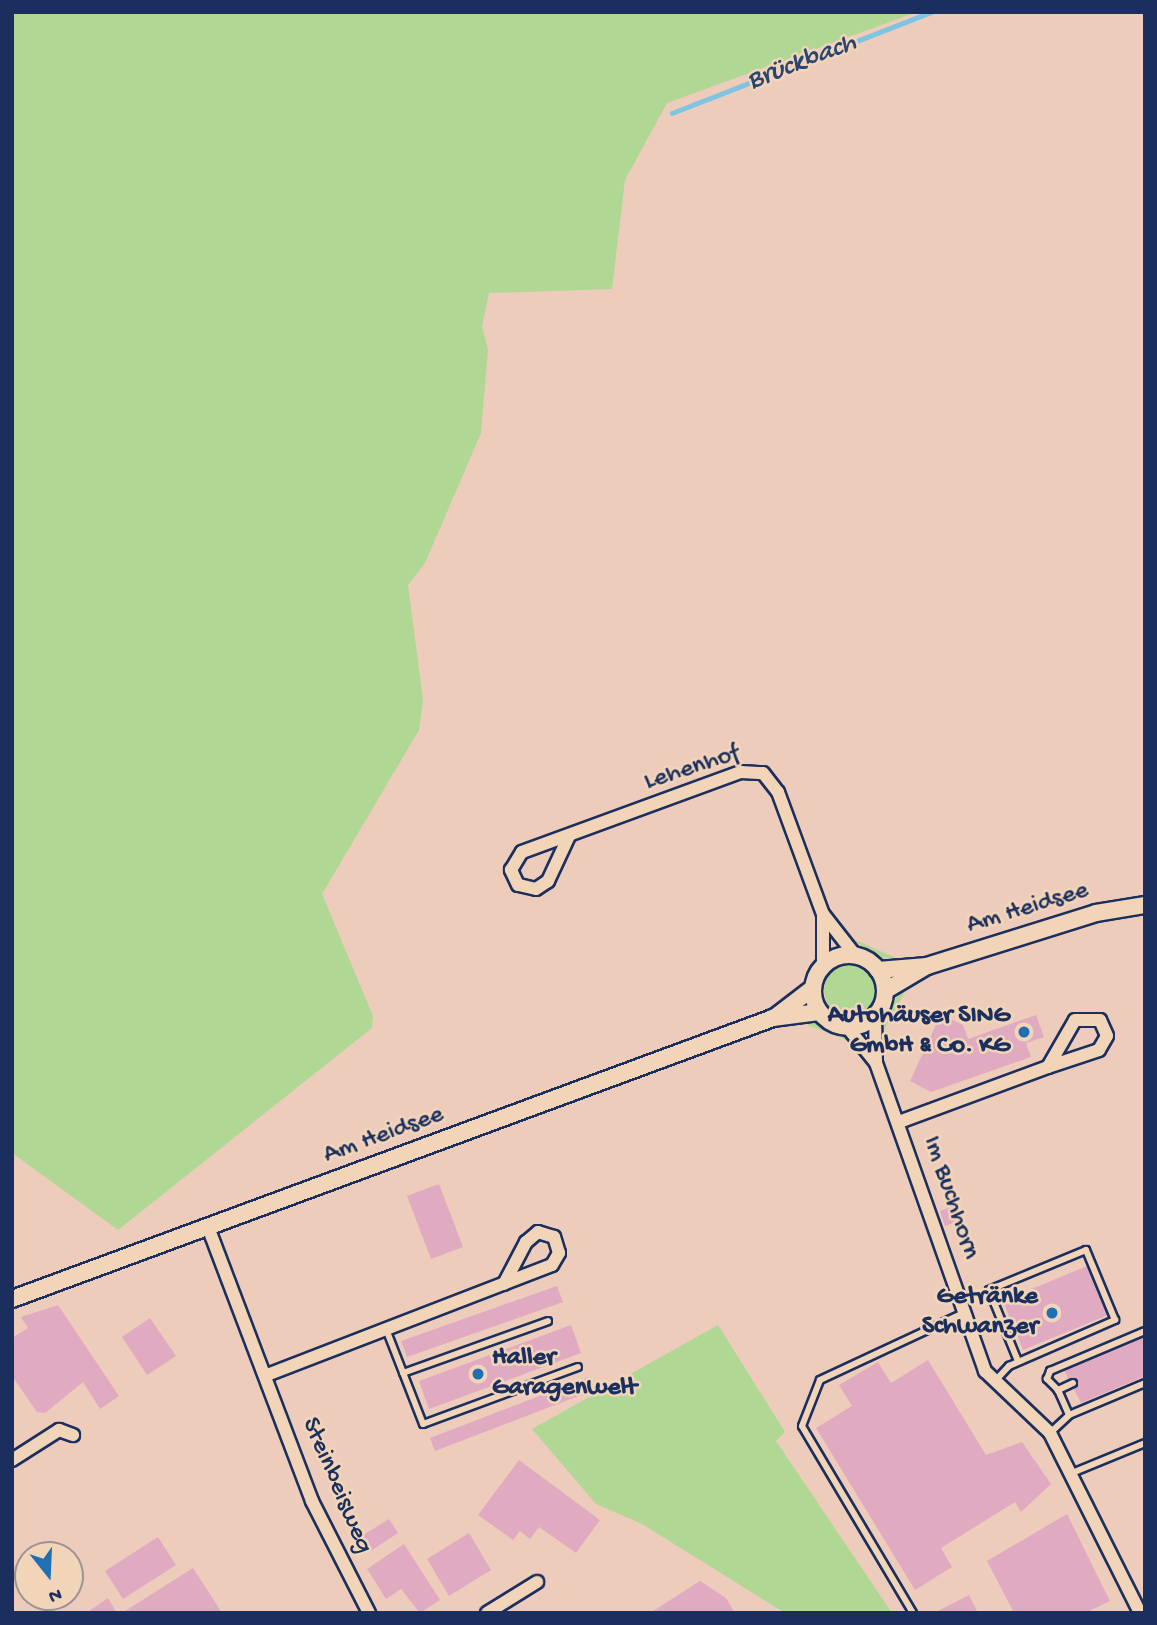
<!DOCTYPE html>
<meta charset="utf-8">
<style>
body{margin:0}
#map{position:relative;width:1157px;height:1625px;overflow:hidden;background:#ecb;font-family:"Gochi Hand",sans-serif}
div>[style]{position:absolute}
.green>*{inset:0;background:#b0d793}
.round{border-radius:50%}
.stream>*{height:4.5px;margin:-2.25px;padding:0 2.25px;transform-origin:2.25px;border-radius:2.25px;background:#7fc4e0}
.building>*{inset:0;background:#e0aac1}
.roads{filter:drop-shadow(2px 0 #1b2f5e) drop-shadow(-2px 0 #1b2f5e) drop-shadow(0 2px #1b2f5e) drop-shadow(0 -2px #1b2f5e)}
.service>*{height:6px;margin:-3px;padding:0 3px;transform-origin:3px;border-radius:3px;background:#f2d5b9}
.minor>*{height:12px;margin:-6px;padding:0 6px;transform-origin:6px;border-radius:6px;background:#f2d5b9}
.secondary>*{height:16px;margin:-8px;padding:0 8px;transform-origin:8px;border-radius:8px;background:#f2d5b9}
.secondary>.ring{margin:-8px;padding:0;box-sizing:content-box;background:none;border:16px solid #f2d5b9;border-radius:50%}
.dots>*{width:19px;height:19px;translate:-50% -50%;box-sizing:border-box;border:4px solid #f2d5b9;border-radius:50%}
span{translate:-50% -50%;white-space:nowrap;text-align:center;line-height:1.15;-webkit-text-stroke:5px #f2d5b9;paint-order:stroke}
.street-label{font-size:26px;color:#1b2f5e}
.poi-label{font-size:26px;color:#1b2f5e;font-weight:700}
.right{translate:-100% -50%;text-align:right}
.left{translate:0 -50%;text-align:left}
.water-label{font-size:28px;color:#2a4572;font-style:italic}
.frame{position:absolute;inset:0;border:14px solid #1b2f5e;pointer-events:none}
.north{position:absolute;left:14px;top:1541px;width:70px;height:70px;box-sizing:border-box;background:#f2d5b9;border:2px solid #9c9395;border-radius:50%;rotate:162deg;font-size:19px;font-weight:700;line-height:28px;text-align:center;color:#1b2f5e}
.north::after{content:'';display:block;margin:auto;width:24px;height:32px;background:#1f6fb2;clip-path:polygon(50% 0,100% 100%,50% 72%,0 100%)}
</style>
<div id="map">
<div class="green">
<div style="clip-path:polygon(12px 12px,917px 12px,667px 103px,625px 180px,612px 289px,489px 293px,482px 326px,488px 350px,481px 433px,425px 563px,408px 585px,423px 700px,419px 730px,322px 894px,373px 1016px,372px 1028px,118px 1230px,12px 1153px)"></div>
<div style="clip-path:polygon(848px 937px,894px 957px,895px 961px,876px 955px)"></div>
<div class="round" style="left:824px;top:964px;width:52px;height:52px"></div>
<div style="clip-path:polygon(903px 988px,905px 992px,880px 1037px,883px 1017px)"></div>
<div style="clip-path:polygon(807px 1020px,842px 1032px,854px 1043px,808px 1025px)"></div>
<div style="clip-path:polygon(718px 1325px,785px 1432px,776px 1441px,892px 1613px,785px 1613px,642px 1524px,596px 1504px,532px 1429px)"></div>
</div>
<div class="stream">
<div style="left:672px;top:113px;width:278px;rotate:-21.3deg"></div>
</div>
<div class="building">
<div style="clip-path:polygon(941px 1014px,963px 1025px,968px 1039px,1036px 1015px,1044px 1037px,1026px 1043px,1031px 1057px,931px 1092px,910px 1081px)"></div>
<div style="clip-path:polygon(439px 1184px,463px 1247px,431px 1259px,407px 1196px)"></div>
<div style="clip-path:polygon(951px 1207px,956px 1222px,945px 1226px,940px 1211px)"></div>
<div style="clip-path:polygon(1087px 1266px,1108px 1315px,1023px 1350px,1003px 1301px)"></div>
<div style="clip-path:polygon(557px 1286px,563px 1302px,407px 1357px,401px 1341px)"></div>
<div style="clip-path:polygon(58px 1305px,119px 1396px,100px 1409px,83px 1382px,45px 1413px,37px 1412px,12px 1376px,12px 1338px,28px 1328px,21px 1317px)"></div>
<div style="clip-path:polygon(150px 1318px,176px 1356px,147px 1375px,122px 1337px)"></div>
<div style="clip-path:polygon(571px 1325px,581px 1353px,429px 1409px,419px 1381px)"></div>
<div style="clip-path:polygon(1145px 1336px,1145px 1376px,1081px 1403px,1064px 1370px)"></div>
<div style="clip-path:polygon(928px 1360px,986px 1455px,1022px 1442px,1051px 1484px,1021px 1512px,1015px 1502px,941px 1548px,952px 1567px,915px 1590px,816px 1428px,852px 1406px,839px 1385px,878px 1362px,891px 1383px)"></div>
<div style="clip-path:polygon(589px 1377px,594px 1390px,435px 1451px,430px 1438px)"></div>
<div style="clip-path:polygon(519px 1460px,600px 1520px,576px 1553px,539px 1527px,530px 1539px,520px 1531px,513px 1540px,478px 1515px)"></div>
<div style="clip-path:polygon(1067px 1514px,1110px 1601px,1085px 1613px,1014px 1613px,987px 1561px)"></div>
<div style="clip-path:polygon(389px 1519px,398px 1533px,369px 1552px,360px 1537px)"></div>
<div style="clip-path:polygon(469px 1533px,491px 1570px,449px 1596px,427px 1559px)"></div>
<div style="clip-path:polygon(158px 1537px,176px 1565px,123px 1599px,105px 1571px)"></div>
<div style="clip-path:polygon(404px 1544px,440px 1600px,420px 1613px,401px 1589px,386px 1599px,367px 1569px)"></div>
<div style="clip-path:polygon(193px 1568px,222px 1613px,122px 1613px)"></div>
<div style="clip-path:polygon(700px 1581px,726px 1598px,735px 1613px,650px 1613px)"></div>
<div style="clip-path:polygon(969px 1595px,978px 1613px,934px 1613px)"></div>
<div style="clip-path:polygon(108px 1598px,117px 1613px,86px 1613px)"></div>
</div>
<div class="roads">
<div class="service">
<div style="left:386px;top:1329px;width:102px;rotate:68.7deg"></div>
<div style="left:423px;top:1424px;width:165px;rotate:-20.2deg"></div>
<div style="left:403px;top:1373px;width:154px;rotate:-19.7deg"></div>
<div style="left:995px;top:1381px;width:21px;rotate:-47deg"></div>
<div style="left:1009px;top:1366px;width:116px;rotate:-23.5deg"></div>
<div style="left:1115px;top:1320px;width:76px;rotate:-112.5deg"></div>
<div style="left:1086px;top:1250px;width:105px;rotate:157.6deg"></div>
<div style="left:989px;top:1290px;width:77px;rotate:67.8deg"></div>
<div style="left:1073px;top:1383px;width:17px;rotate:155deg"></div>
<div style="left:1058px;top:1390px;width:16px;rotate:-135deg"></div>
<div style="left:1047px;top:1379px;width:9px;rotate:-69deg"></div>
<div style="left:1050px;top:1371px;width:103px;rotate:-22.8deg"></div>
<div style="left:1058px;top:1390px;width:27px;rotate:66deg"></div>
<div style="left:1050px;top:1433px;width:26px;rotate:-43deg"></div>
<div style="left:1069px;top:1415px;width:82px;rotate:-22.8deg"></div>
<div style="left:1072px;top:1473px;width:79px;rotate:-22.3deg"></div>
<div style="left:913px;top:1613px;width:217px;rotate:-120.7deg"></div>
<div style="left:802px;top:1426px;width:49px;rotate:-68.6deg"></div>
<div style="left:820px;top:1380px;width:159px;rotate:-25deg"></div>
</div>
<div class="minor">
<div style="left:569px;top:836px;width:50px;rotate:115deg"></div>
<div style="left:548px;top:881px;width:14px;rotate:146deg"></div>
<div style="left:536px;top:889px;width:18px;rotate:-167deg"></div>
<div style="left:518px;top:885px;width:17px;rotate:-115deg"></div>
<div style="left:511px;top:870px;width:21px;rotate:-59deg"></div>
<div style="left:522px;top:852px;width:233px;rotate:-20.1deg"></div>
<div style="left:741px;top:772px;width:22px;rotate:3deg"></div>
<div style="left:763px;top:773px;width:24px;rotate:52deg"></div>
<div style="left:778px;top:792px;width:130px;rotate:69.8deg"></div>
<div style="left:823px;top:914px;width:52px;rotate:52deg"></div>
<div style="left:823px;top:915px;width:50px;rotate:90deg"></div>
<div style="left:875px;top:1016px;width:47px;rotate:88.8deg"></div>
<div style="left:876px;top:1063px;width:327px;rotate:70.5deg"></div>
<div style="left:985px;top:1371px;width:90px;rotate:43.6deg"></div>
<div style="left:1050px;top:1433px;width:201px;rotate:63.4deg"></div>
<div style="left:848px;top:1028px;width:45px;rotate:51.3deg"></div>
<div style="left:899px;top:1122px;width:159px;rotate:-20.3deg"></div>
<div style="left:1048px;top:1067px;width:54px;rotate:-60.1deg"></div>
<div style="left:1075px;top:1020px;width:25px"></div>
<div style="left:1100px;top:1020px;width:17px;rotate:66deg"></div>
<div style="left:1107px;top:1036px;width:16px;rotate:120deg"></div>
<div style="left:1099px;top:1050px;width:54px;rotate:161.6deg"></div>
<div style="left:208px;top:1227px;width:293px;rotate:69.2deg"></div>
<div style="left:312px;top:1501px;width:126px;rotate:63deg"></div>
<div style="left:267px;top:1375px;width:305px;rotate:-21.1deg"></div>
<div style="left:552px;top:1265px;width:14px;rotate:-60deg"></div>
<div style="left:559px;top:1253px;width:17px;rotate:-107deg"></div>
<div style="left:554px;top:1237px;width:17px;rotate:-163deg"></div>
<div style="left:538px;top:1232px;width:16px;rotate:140deg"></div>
<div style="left:526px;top:1242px;width:47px;rotate:117.6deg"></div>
<div style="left:12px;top:1460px;width:56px;rotate:-32.6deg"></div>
<div style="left:59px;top:1430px;width:15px;rotate:20deg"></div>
<div style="left:487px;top:1613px;width:59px;rotate:-31.8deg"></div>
</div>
<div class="secondary">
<div class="ring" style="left:813px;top:955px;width:56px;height:56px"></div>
<div style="left:878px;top:970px;width:49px;rotate:-4.7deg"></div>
<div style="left:927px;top:966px;width:177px;rotate:-17.4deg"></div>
<div style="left:1096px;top:913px;width:50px;rotate:-9.3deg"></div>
<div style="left:885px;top:991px;width:49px;rotate:-30.8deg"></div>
<div style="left:775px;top:1017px;width:48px;rotate:-37.3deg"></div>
<div style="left:12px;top:1299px;width:811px;rotate:-20.27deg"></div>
<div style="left:773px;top:1018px;width:46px;rotate:-7.4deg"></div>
</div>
</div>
<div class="dots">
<div style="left:1024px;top:1032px;background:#1f6fb2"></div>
<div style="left:1052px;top:1313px;background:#1f6fb2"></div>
<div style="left:478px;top:1374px;background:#1f6fb2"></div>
</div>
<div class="street-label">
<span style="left:692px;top:769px;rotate:-18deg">Lehenhof</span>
<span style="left:1028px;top:909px;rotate:-17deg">Am Heidsee</span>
<span style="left:384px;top:1136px;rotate:-20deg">Am Heidsee</span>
<span style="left:950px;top:1198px;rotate:71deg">Im Buchhorn</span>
<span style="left:336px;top:1486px;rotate:67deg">Steinbeisweg</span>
</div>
<div class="poi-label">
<span class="right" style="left:1010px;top:1032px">Autohäuser SING<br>GmbH &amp; Co. KG</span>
<span class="right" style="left:1038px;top:1313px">Getränke<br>Schwanzer</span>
<span class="left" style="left:492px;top:1374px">Haller<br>Garagenwelt</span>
</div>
<div class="water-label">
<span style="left:802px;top:63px;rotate:-21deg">Brückbach</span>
</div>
<div class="frame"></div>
<div class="north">N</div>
</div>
